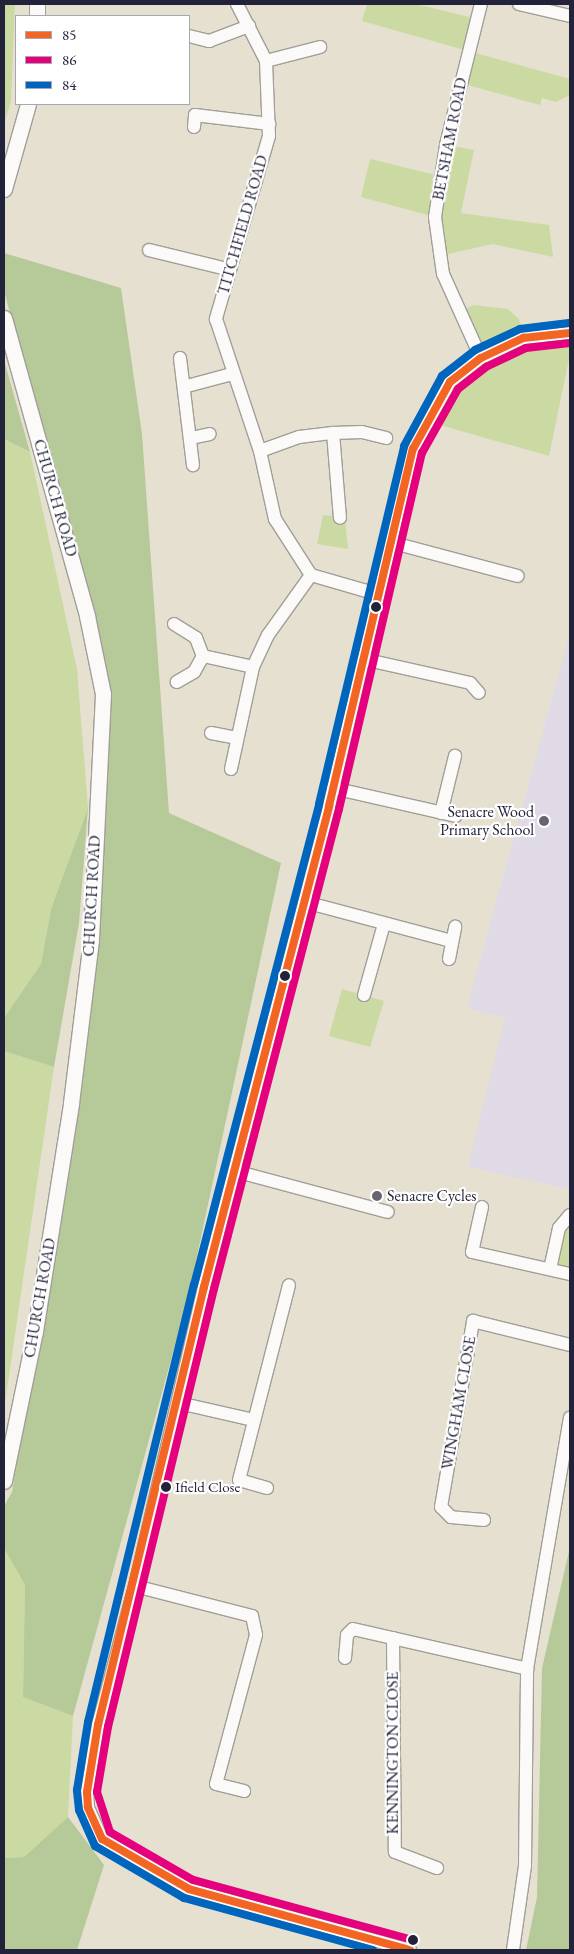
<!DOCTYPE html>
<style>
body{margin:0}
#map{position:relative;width:574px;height:1954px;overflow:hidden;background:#e6e0d0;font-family:"EB Garamond",serif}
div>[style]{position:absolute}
.built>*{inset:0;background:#dfdae5}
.green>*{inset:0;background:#cadaa2}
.forest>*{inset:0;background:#b6c999}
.roads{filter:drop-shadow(1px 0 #a19e98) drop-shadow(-1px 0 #a19e98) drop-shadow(0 1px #a19e98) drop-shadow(0 -1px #a19e98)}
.minor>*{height:12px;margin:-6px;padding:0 6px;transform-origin:6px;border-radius:6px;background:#fbfaf8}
.tertiary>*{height:15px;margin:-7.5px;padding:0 7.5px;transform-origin:7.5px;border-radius:7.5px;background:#fbfaf8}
.bus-1>*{height:8px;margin:-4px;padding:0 4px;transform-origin:4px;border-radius:4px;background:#f26522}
.bus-2>*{height:8px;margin:-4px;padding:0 4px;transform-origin:4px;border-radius:4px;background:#e5007d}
.bus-3>*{height:8px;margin:-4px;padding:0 4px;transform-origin:4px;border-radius:4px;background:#0065bd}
.dots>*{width:14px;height:14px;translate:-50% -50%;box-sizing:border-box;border:2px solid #fff;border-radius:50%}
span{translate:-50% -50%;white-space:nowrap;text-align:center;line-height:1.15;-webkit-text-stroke:4.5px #fff;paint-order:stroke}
.bus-label{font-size:15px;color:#22223b}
.left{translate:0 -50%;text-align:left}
.street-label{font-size:16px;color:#22223b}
.poi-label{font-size:16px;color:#22223b}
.right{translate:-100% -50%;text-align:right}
.frame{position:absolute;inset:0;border:5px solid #22223b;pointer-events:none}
.legend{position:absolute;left:15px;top:15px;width:175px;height:90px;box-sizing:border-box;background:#fff;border:1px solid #a7a7b1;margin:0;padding:6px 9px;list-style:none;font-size:15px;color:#22223b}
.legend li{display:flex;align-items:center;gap:10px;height:25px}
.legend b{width:25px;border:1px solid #a7a7b1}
</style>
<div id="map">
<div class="built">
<div style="clip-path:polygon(570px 633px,570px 1189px,468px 1167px,505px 1018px,467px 1008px)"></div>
</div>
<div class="green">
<div style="clip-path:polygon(4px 4px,15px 4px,11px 101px,4px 125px)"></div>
<div style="clip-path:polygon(367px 4px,416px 4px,477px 19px,468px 51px,570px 79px,570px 95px,556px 102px,542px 98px,540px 105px,460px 83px,468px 51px,362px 21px)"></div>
<div style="clip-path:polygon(446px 145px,474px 150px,461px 213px,549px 225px,553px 257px,493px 244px,439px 256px,435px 217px,361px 197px,370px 159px,440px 176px)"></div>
<div style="clip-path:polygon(474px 305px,508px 309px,519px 319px,523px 338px,570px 333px,570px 354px,549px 456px,426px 421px,439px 399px,481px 358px,461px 311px)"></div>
<div style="clip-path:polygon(4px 439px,30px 452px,77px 669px,88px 808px,51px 909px,41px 964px,4px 1018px)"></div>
<div style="clip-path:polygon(323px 515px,345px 518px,348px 549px,317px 544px)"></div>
<div style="clip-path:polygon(342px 989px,384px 1001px,370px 1047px,329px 1036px)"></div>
<div style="clip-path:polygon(4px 1051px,54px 1067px,4px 1410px)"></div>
<div style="clip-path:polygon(570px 1215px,570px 1274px,550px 1269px)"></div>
<div style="clip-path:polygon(4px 1547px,25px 1585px,23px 1697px,73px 1716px,68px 1817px,24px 1857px,4px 1858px)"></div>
</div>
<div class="forest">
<div style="clip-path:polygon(4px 253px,121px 288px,142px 434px,169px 813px,281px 863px,188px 1298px,73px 1716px,23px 1697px,25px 1585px,4px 1548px,4px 1506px,12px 1492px,91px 1017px,111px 705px,4px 290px)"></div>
<div style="clip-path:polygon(4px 360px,30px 452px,4px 439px)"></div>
<div style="clip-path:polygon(88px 808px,79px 923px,54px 1067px,4px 1051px,4px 1018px,41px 964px,51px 909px)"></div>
<div style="clip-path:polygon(570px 1547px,570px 1950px,526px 1950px,537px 1897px,542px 1668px)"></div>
<div style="clip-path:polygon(68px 1817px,104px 1865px,77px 1950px,4px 1950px,4px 1858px,24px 1857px)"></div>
</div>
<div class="roads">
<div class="minor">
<div style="left:237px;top:4px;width:64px;rotate:63deg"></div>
<div style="left:266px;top:61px;width:75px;rotate:87.7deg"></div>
<div style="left:269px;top:136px;width:191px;rotate:106.2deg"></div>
<div style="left:216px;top:319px;width:139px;rotate:71.6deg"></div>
<div style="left:260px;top:451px;width:70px;rotate:77.6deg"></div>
<div style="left:275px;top:519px;width:67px;rotate:57.3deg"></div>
<div style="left:311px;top:575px;width:69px;rotate:16.1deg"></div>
<div style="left:519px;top:4px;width:52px;rotate:13.2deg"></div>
<div style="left:189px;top:36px;width:21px;rotate:14deg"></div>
<div style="left:209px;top:41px;width:43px;rotate:-20.6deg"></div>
<div style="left:266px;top:61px;width:56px;rotate:-14.5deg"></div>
<div style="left:194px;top:127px;width:12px;rotate:-85deg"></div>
<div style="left:195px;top:115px;width:75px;rotate:6.9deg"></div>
<div style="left:149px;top:250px;width:80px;rotate:13.7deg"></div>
<div style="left:180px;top:358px;width:108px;rotate:83.1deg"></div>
<div style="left:481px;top:358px;width:92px;rotate:-114.3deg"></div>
<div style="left:443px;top:274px;width:58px;rotate:-98deg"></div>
<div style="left:435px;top:217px;width:73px;rotate:-81.3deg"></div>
<div style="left:446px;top:145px;width:145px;rotate:-76.1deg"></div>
<div style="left:187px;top:386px;width:47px;rotate:-14.9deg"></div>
<div style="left:333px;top:433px;width:85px;rotate:85.3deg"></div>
<div style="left:191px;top:438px;width:19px;rotate:-12deg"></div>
<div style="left:260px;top:451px;width:41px;rotate:-19.7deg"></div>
<div style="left:299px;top:437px;width:34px;rotate:-7deg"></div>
<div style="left:333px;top:433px;width:29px;rotate:-2deg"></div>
<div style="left:362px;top:432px;width:25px;rotate:14deg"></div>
<div style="left:390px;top:542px;width:132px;rotate:14.9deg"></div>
<div style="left:174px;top:624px;width:26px;rotate:32deg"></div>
<div style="left:196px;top:638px;width:19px;rotate:69deg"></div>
<div style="left:203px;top:656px;width:18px;rotate:119deg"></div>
<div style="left:194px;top:672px;width:20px;rotate:150deg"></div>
<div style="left:203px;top:656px;width:51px;rotate:12.4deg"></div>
<div style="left:363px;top:659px;width:110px;rotate:12.6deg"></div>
<div style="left:470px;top:683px;width:13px;rotate:48deg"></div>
<div style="left:211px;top:733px;width:26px;rotate:11deg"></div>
<div style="left:231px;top:769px;width:104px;rotate:-77.8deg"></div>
<div style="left:253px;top:667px;width:35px;rotate:-65deg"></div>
<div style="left:268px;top:635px;width:74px;rotate:-54.4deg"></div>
<div style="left:333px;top:788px;width:126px;rotate:12.8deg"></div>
<div style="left:441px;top:813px;width:59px;rotate:-76.2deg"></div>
<div style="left:305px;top:902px;width:152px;rotate:14.9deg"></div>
<div style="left:449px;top:959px;width:33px;rotate:-79deg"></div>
<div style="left:364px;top:995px;width:74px;rotate:-74.3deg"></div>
<div style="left:235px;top:1171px;width:158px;rotate:15deg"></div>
<div style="left:482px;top:1207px;width:46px;rotate:102.5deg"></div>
<div style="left:472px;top:1252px;width:100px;rotate:12.7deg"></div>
<div style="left:550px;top:1269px;width:42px;rotate:-77.6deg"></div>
<div style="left:559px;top:1228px;width:17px;rotate:-50deg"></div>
<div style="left:179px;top:1403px;width:77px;rotate:12.8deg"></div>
<div style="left:267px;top:1488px;width:29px;rotate:-164deg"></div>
<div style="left:239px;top:1480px;width:201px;rotate:-75.6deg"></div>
<div style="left:484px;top:1520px;width:33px;rotate:-175deg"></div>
<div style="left:451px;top:1517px;width:14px;rotate:-135deg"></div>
<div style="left:441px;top:1507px;width:189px;rotate:-80.2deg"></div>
<div style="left:473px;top:1321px;width:100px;rotate:13.9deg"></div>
<div style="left:135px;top:1586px;width:121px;rotate:14.4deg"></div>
<div style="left:252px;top:1616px;width:19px;rotate:78deg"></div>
<div style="left:256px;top:1635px;width:154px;rotate:105deg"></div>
<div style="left:216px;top:1784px;width:29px;rotate:14deg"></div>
<div style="left:393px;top:1638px;width:214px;rotate:89.5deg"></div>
<div style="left:395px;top:1852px;width:45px;rotate:20.9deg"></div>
<div style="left:345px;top:1658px;width:23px;rotate:-85deg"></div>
<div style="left:347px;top:1635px;width:8px;rotate:-45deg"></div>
<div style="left:353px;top:1629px;width:179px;rotate:12.9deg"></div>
<div style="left:410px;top:1950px;width:229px;rotate:-164.6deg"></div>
<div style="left:189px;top:1889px;width:100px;rotate:-150.1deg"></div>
<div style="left:102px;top:1839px;width:35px;rotate:-114deg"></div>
<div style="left:88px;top:1807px;width:15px;rotate:-94deg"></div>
<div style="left:87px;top:1792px;width:68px;rotate:-80.7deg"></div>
<div style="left:98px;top:1725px;width:144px;rotate:-75.1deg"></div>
<div style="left:135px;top:1586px;width:307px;rotate:-77deg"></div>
<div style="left:204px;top:1287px;width:497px;rotate:-75.4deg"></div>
<div style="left:329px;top:806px;width:367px;rotate:-76.8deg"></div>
<div style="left:413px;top:449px;width:77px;rotate:-61.1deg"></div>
<div style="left:450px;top:382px;width:39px;rotate:-38deg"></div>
<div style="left:481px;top:358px;width:47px;rotate:-25.5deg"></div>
<div style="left:523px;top:338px;width:47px;rotate:-6.1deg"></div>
<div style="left:513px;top:1950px;width:85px;rotate:-81.9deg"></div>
<div style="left:525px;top:1866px;width:197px;rotate:-89.4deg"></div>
<div style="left:527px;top:1669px;width:255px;rotate:-80.3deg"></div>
</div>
<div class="tertiary">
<div style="left:37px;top:16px;width:12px;rotate:-90deg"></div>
<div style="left:4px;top:189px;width:88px;rotate:-74.2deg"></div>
<div style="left:4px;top:318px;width:309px;rotate:74.4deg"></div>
<div style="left:87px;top:616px;width:80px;rotate:78.4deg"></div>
<div style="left:103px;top:694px;width:246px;rotate:92.8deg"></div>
<div style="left:91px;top:940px;width:165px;rotate:97deg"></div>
<div style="left:71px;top:1104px;width:230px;rotate:99deg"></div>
<div style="left:35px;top:1331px;width:153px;rotate:101.7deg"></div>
</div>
</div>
<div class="bus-1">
<div style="left:410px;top:1950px;width:229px;rotate:-164.6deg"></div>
<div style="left:189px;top:1889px;width:100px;rotate:-150.1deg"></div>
<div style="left:102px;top:1839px;width:35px;rotate:-114deg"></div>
<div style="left:88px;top:1807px;width:15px;rotate:-94deg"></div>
<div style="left:87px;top:1792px;width:68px;rotate:-80.7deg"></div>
<div style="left:98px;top:1725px;width:451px;rotate:-76.4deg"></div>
<div style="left:204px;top:1287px;width:497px;rotate:-75.4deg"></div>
<div style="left:329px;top:806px;width:367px;rotate:-76.8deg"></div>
<div style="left:413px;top:449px;width:77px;rotate:-61.1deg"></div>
<div style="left:450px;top:382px;width:39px;rotate:-38deg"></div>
<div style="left:481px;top:358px;width:47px;rotate:-25.5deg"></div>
<div style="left:523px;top:338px;width:47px;rotate:-6.1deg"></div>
</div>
<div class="bus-2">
<div style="left:413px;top:1940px;width:228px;rotate:-164.7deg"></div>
<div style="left:193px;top:1880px;width:96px;rotate:-150deg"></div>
<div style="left:110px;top:1832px;width:42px;rotate:-108deg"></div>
<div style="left:97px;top:1792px;width:66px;rotate:-80.4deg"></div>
<div style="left:108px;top:1727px;width:451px;rotate:-76.4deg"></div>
<div style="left:214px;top:1289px;width:496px;rotate:-75.4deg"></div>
<div style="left:339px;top:809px;width:366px;rotate:-76.9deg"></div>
<div style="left:422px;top:453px;width:73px;rotate:-60.6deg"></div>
<div style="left:458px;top:389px;width:36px;rotate:-38deg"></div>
<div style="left:486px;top:367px;width:44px;rotate:-25.4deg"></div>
<div style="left:526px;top:348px;width:44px;rotate:-6.5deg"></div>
</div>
<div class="bus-3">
<div style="left:373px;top:1950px;width:196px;rotate:-164.6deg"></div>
<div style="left:184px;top:1898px;width:103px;rotate:-149.7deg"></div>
<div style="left:95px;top:1846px;width:39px;rotate:-114deg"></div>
<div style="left:79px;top:1810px;width:20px;rotate:-96deg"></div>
<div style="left:77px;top:1790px;width:69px;rotate:-80.8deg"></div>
<div style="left:88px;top:1722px;width:450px;rotate:-76.4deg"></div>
<div style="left:194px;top:1285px;width:497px;rotate:-75.4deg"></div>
<div style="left:319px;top:804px;width:368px;rotate:-76.6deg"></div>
<div style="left:404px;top:446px;width:80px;rotate:-61.5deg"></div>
<div style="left:442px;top:376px;width:42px;rotate:-38.2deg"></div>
<div style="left:475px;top:350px;width:50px;rotate:-25deg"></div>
<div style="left:520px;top:329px;width:49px;rotate:-7deg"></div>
</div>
<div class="dots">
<div style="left:376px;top:607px;background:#22223b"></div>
<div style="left:544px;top:821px;background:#67646f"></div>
<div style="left:285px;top:976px;background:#22223b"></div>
<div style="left:377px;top:1196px;background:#67646f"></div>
<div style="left:166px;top:1487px;background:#22223b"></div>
<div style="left:413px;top:1940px;background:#22223b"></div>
</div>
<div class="bus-label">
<span class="left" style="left:175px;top:1487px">Ifield Close</span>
</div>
<div class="street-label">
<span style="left:450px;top:139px;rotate:-79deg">BETSHAM ROAD</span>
<span style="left:243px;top:225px;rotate:-74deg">TITCHFIELD ROAD</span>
<span style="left:55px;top:498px;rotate:74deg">CHURCH ROAD</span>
<span style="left:92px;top:896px;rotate:-87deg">CHURCH ROAD</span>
<span style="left:40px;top:1298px;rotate:-80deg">CHURCH ROAD</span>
<span style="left:459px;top:1403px;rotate:-80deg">WINGHAM CLOSE</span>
<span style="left:393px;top:1753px;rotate:-90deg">KENNINGTON CLOSE</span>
</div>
<div class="poi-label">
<span class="right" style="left:534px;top:821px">Senacre Wood<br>Primary School</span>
<span class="left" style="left:387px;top:1196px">Senacre Cycles</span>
</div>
<div class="frame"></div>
<ul class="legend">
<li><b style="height:6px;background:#f26522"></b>85</li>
<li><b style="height:6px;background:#e5007d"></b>86</li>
<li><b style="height:6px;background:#0065bd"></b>84</li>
</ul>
</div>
